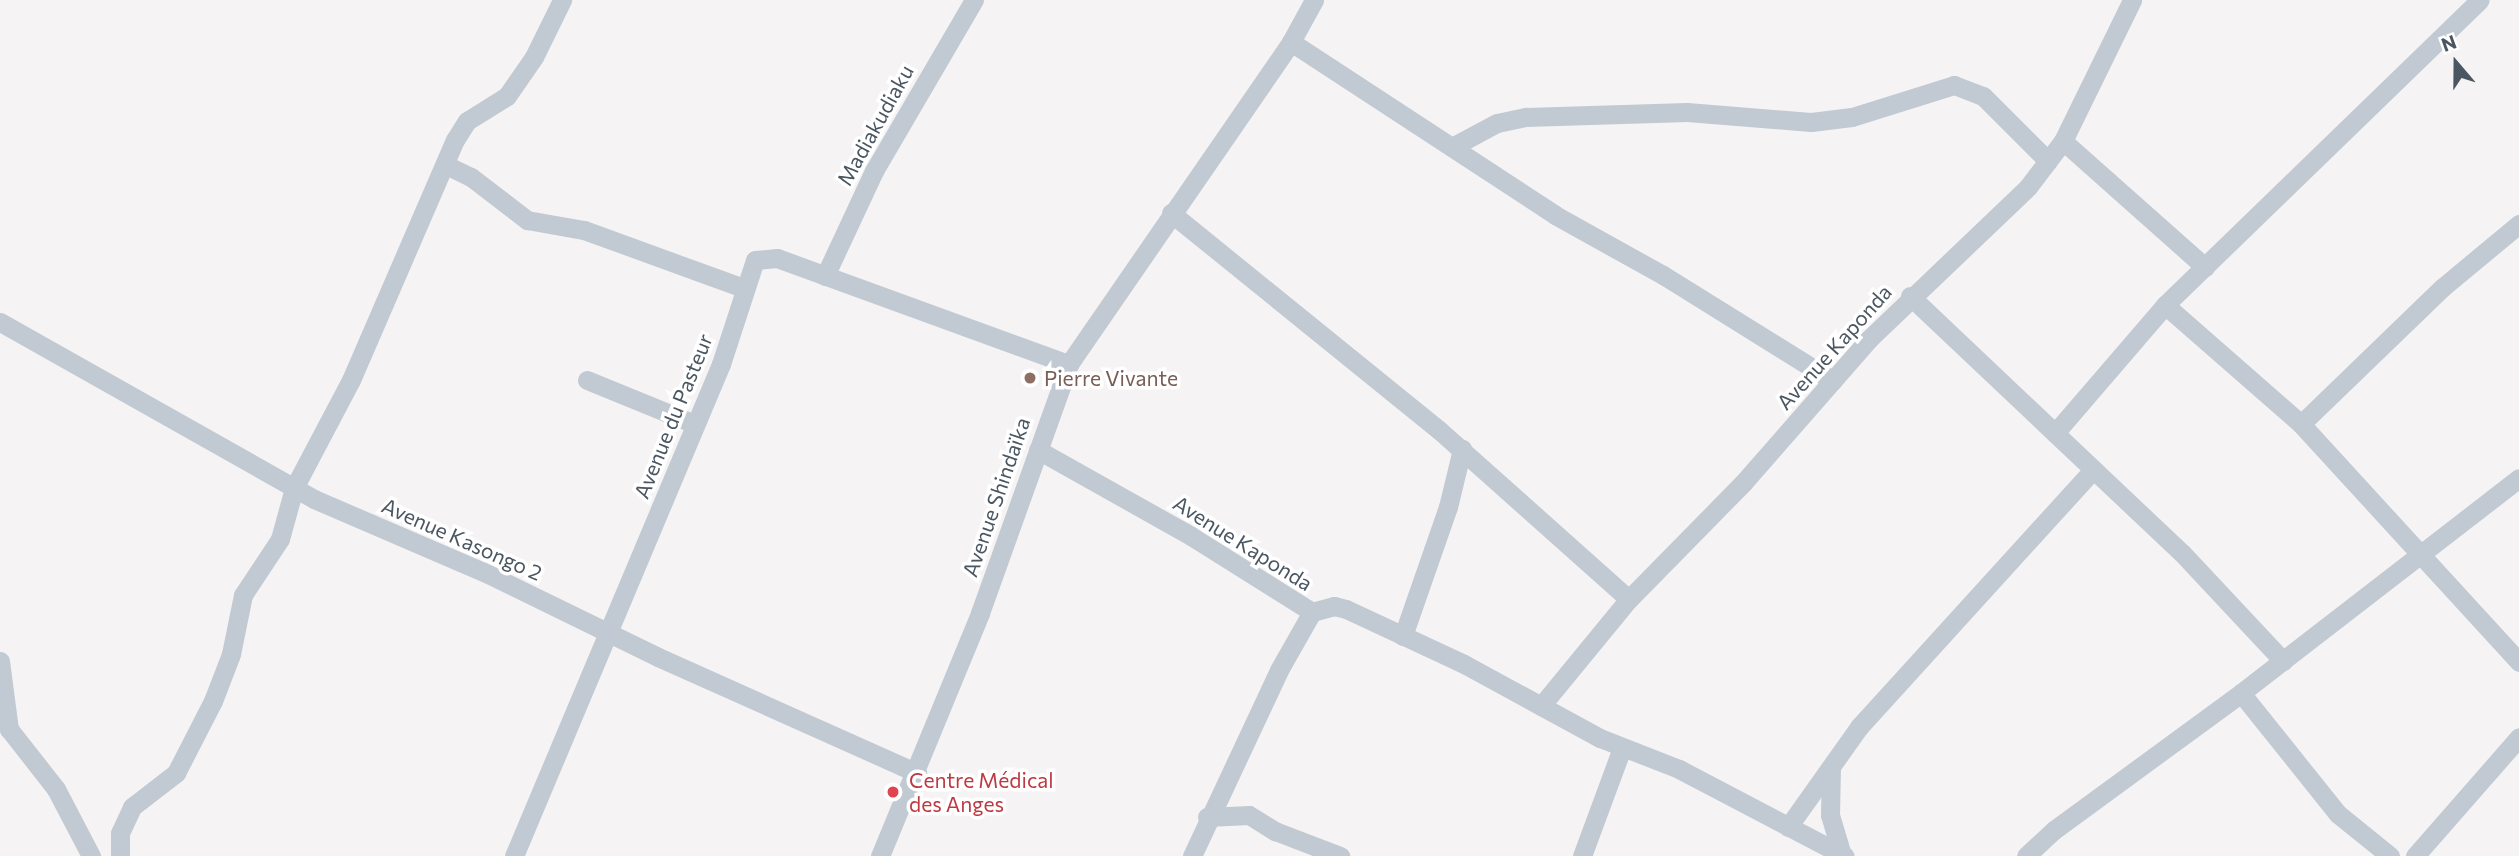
<!DOCTYPE html>
<meta charset="utf-8">
<style>
body{margin:0}
#map{position:relative;width:2519px;height:856px;overflow:hidden;background:#f5f3f3;font-family:Commissioner,sans-serif}
div>[style]{position:absolute}
.minor>*{height:19px;margin:-9.5px;padding:0 9.5px;transform-origin:9.5px;border-radius:9.5px;background:#c1cad2}
.dots>*{width:19px;height:19px;translate:-50% -50%;box-sizing:border-box;border:4px solid #fff;border-radius:50%}
span{translate:-50% -50%;white-space:nowrap;text-align:center;line-height:1.15;-webkit-text-stroke:7px #fff;paint-order:stroke}
.street-label{font-size:21px;color:#4a5661}
.education-label{font-size:21px;color:#785e54}
.left{translate:0 -50%;text-align:left}
.health-label{font-size:21px;color:#be3a42}
.north{position:absolute;left:2421px;top:28px;width:70px;height:70px;-webkit-text-stroke:5px #fff;paint-order:stroke;rotate:340deg;font-size:19px;font-weight:700;line-height:28px;text-align:center;color:#4a5661}
.north::after{content:'';display:block;margin:auto;width:24px;height:32px;background:#4a5661;clip-path:polygon(50% 0,100% 100%,50% 72%,0 100%)}
</style>
<div id="map">
<div class="minor">
<div style="left:1291px;top:42px;width:316px;rotate:33.2deg"></div>
<div style="left:1555px;top:215px;width:124px;rotate:29.1deg"></div>
<div style="left:1663px;top:275px;width:200px;rotate:31.9deg"></div>
<div style="left:2063px;top:141px;width:190px;rotate:41.6deg"></div>
<div style="left:1452px;top:147px;width:51px;rotate:-28.1deg"></div>
<div style="left:1497px;top:123px;width:30px;rotate:-12deg"></div>
<div style="left:1526px;top:117px;width:161px;rotate:-1.8deg"></div>
<div style="left:1687px;top:112px;width:124px;rotate:4.6deg"></div>
<div style="left:1811px;top:122px;width:41px;rotate:-7deg"></div>
<div style="left:1852px;top:117px;width:107px;rotate:-17.4deg"></div>
<div style="left:1954px;top:85px;width:31px;rotate:21deg"></div>
<div style="left:1983px;top:96px;width:92px;rotate:45deg"></div>
<div style="left:446px;top:165px;width:28px;rotate:26deg"></div>
<div style="left:471px;top:177px;width:71px;rotate:37.5deg"></div>
<div style="left:527px;top:220px;width:58px;rotate:10deg"></div>
<div style="left:584px;top:230px;width:169px;rotate:20deg"></div>
<div style="left:1171px;top:213px;width:345px;rotate:39deg"></div>
<div style="left:1439px;top:430px;width:254px;rotate:41.7deg"></div>
<div style="left:825px;top:276px;width:116px;rotate:-65deg"></div>
<div style="left:874px;top:171px;width:198px;rotate:-59.7deg"></div>
<div style="left:1910px;top:296px;width:374px;rotate:43.4deg"></div>
<div style="left:2182px;top:553px;width:148px;rotate:46.9deg"></div>
<div style="left:2165px;top:305px;width:181px;rotate:41.2deg"></div>
<div style="left:2301px;top:424px;width:323px;rotate:47.5deg"></div>
<div style="left:0;top:322px;width:360px;rotate:29.4deg"></div>
<div style="left:314px;top:499px;width:189px;rotate:23.3deg"></div>
<div style="left:488px;top:574px;width:189px;rotate:26deg"></div>
<div style="left:658px;top:657px;width:284px;rotate:24.1deg"></div>
<div style="left:587px;top:380px;width:117px;rotate:22.2deg"></div>
<div style="left:2301px;top:424px;width:197px;rotate:-44deg"></div>
<div style="left:2443px;top:287px;width:99px;rotate:-39.7deg"></div>
<div style="left:2055px;top:433px;width:169px;rotate:-49.3deg"></div>
<div style="left:2165px;top:305px;width:438px;rotate:-44.1deg"></div>
<div style="left:1038px;top:450px;width:176px;rotate:29.3deg"></div>
<div style="left:1191px;top:536px;width:143px;rotate:32.1deg"></div>
<div style="left:1312px;top:612px;width:23px;rotate:-15deg"></div>
<div style="left:1334px;top:606px;width:12px;rotate:14deg"></div>
<div style="left:1346px;top:609px;width:130px;rotate:25deg"></div>
<div style="left:1464px;top:664px;width:155px;rotate:28.6deg"></div>
<div style="left:1600px;top:738px;width:85px;rotate:21.4deg"></div>
<div style="left:1679px;top:769px;width:187px;rotate:27.7deg"></div>
<div style="left:1403px;top:636px;width:137px;rotate:-70.8deg"></div>
<div style="left:1448px;top:507px;width:60px;rotate:-76.4deg"></div>
<div style="left:0;top:661px;width:69px;rotate:82.5deg"></div>
<div style="left:9px;top:729px;width:76px;rotate:51.9deg"></div>
<div style="left:56px;top:789px;width:76px;rotate:62.4deg"></div>
<div style="left:2241px;top:693px;width:155px;rotate:51.3deg"></div>
<div style="left:2338px;top:814px;width:67px;rotate:38.9deg"></div>
<div style="left:1541px;top:706px;width:139px;rotate:-50.6deg"></div>
<div style="left:1629px;top:599px;width:163px;rotate:-45.5deg"></div>
<div style="left:1743px;top:483px;width:191px;rotate:-48.8deg"></div>
<div style="left:1869px;top:339px;width:220px;rotate:-43.7deg"></div>
<div style="left:2028px;top:187px;width:58px;rotate:-52.7deg"></div>
<div style="left:2063px;top:141px;width:157px;rotate:-63.9deg"></div>
<div style="left:1831px;top:767px;width:48px;rotate:91.2deg"></div>
<div style="left:1830px;top:815px;width:42px;rotate:73.3deg"></div>
<div style="left:1207px;top:817px;width:42px;rotate:-2.7deg"></div>
<div style="left:1249px;top:815px;width:31px;rotate:32deg"></div>
<div style="left:1275px;top:831px;width:70px;rotate:21deg"></div>
<div style="left:1788px;top:827px;width:123px;rotate:-54.6deg"></div>
<div style="left:1859px;top:727px;width:348px;rotate:-47.7deg"></div>
<div style="left:120px;top:856px;width:23px;rotate:-90deg"></div>
<div style="left:120px;top:833px;width:29px;rotate:-65deg"></div>
<div style="left:132px;top:807px;width:56px;rotate:-37.7deg"></div>
<div style="left:176px;top:773px;width:81px;rotate:-62.8deg"></div>
<div style="left:213px;top:701px;width:50px;rotate:-69deg"></div>
<div style="left:231px;top:654px;width:60px;rotate:-78.5deg"></div>
<div style="left:243px;top:595px;width:67px;rotate:-56.5deg"></div>
<div style="left:280px;top:539px;width:53px;rotate:-74.6deg"></div>
<div style="left:294px;top:488px;width:122px;rotate:-62.2deg"></div>
<div style="left:351px;top:380px;width:262px;rotate:-66.6deg"></div>
<div style="left:455px;top:140px;width:22px;rotate:-58deg"></div>
<div style="left:467px;top:121px;width:47px;rotate:-32deg"></div>
<div style="left:507px;top:96px;width:47px;rotate:-55.3deg"></div>
<div style="left:534px;top:57px;width:64px;rotate:-63.8deg"></div>
<div style="left:514px;top:856px;width:534px;rotate:-67.18deg"></div>
<div style="left:721px;top:364px;width:109px;rotate:-71.9deg"></div>
<div style="left:755px;top:260px;width:22px;rotate:-5deg"></div>
<div style="left:777px;top:258px;width:311px;rotate:20deg"></div>
<div style="left:880px;top:856px;width:263px;rotate:-67.6deg"></div>
<div style="left:980px;top:613px;width:264px;rotate:-70.3deg"></div>
<div style="left:1069px;top:364px;width:391px;rotate:-55.4deg"></div>
<div style="left:1291px;top:42px;width:48px;rotate:-61.3deg"></div>
<div style="left:1192px;top:856px;width:205px;rotate:-64.9deg"></div>
<div style="left:1279px;top:670px;width:67px;rotate:-60.4deg"></div>
<div style="left:1582px;top:856px;width:115px;rotate:-69.7deg"></div>
<div style="left:2026px;top:856px;width:38px;rotate:-43deg"></div>
<div style="left:2054px;top:830px;width:232px;rotate:-36.2deg"></div>
<div style="left:2241px;top:693px;width:351px;rotate:-37.7deg"></div>
<div style="left:2415px;top:856px;width:158px;rotate:-48.8deg"></div>
</div>
<div class="dots">
<div style="left:1030px;top:378px;background:#8d6e63"></div>
<div style="left:893px;top:792px;background:#e0444e"></div>
</div>
<div class="street-label">
<span style="left:875px;top:125px;rotate:-61deg">Madiakudiaku</span>
<span style="left:1834px;top:347px;rotate:-48deg">Avenue Kaponda</span>
<span style="left:673px;top:416px;rotate:-68deg">Avenue du Pasteur</span>
<span style="left:996px;top:497px;rotate:-71deg">Avenue Shindaïka</span>
<span style="left:462px;top:539px;rotate:24deg">Avenue Kasongo 2</span>
<span style="left:1243px;top:543px;rotate:32deg">Avenue Kaponda</span>
</div>
<div class="education-label">
<span class="left" style="left:1044px;top:378px">Pierre Vivante</span>
</div>
<div class="health-label">
<span class="left" style="left:909px;top:792px">Centre Médical<br>des Anges</span>
</div>
<div class="north">N</div>
</div>
